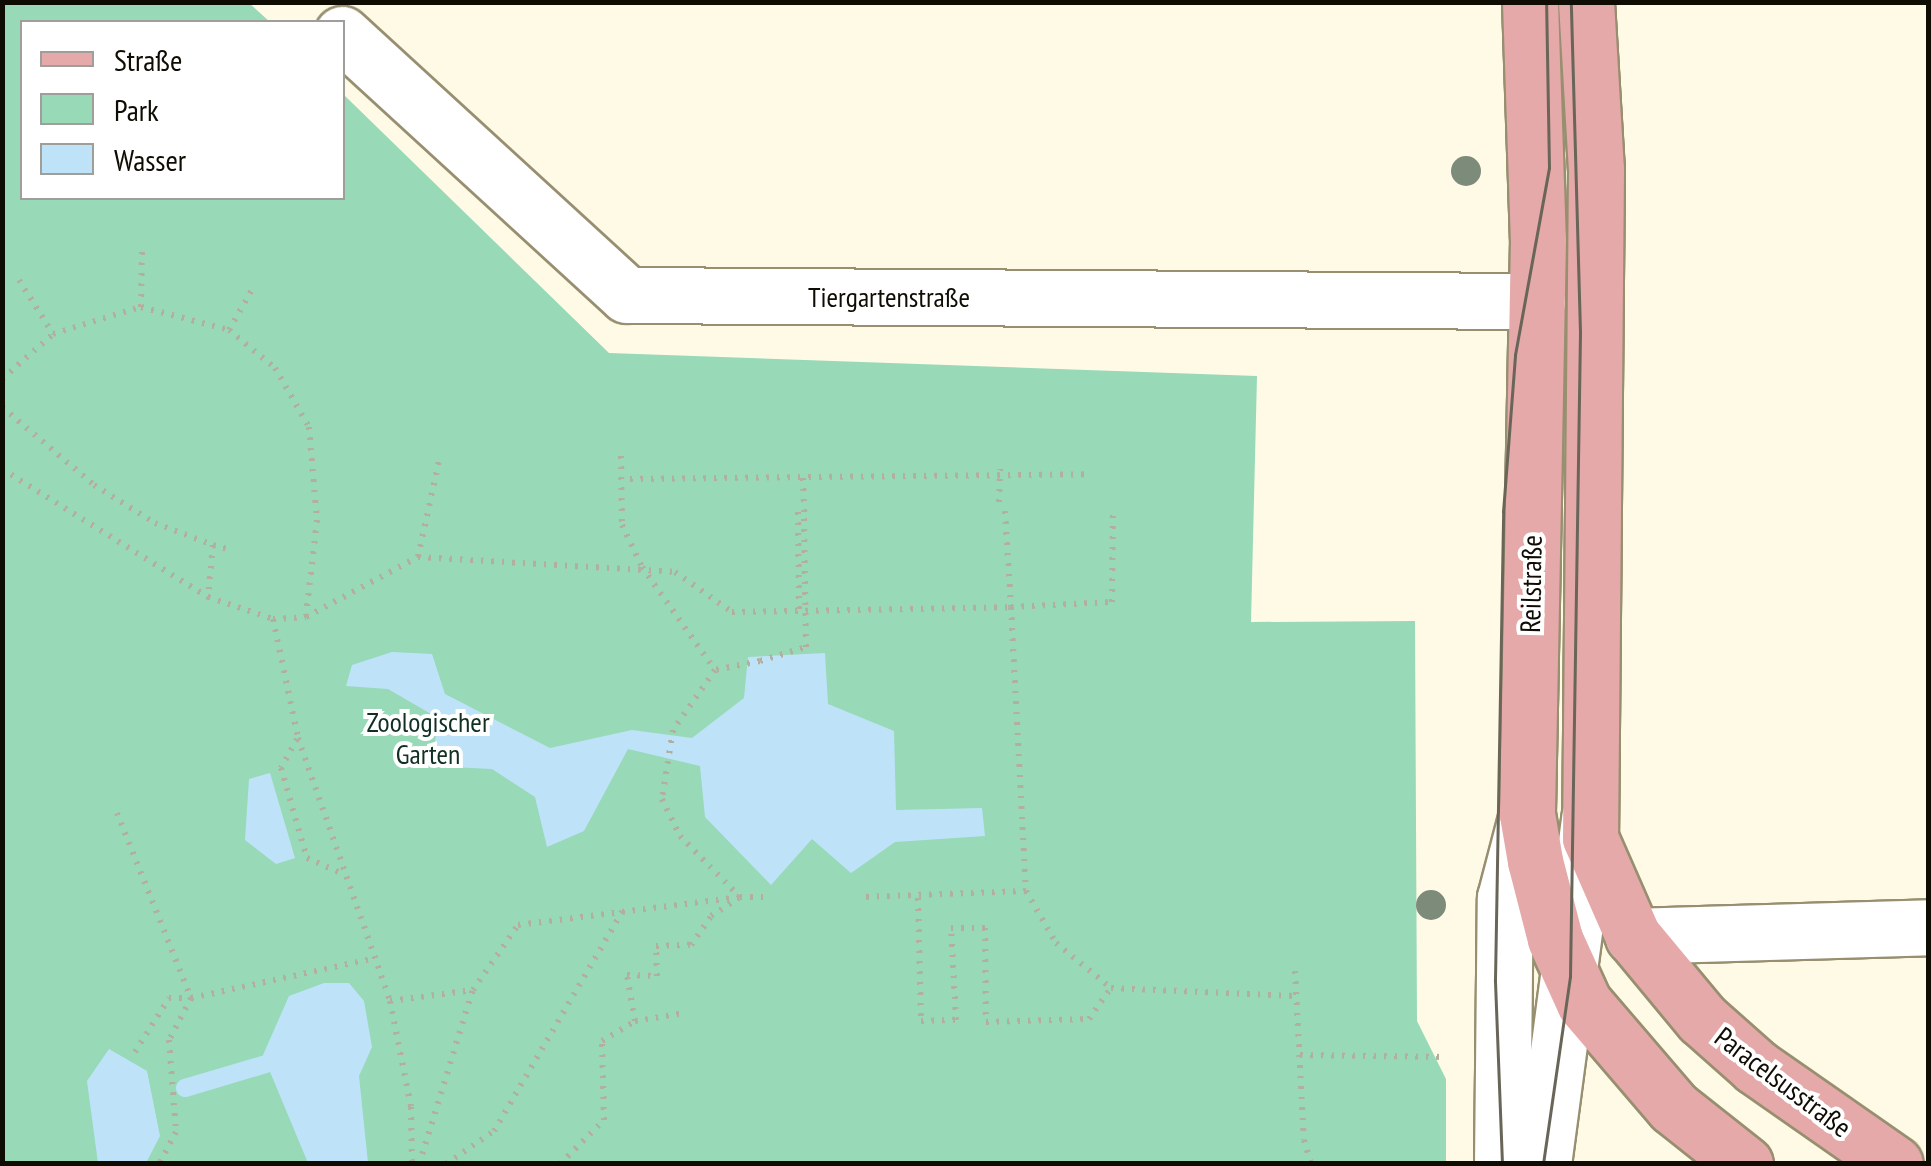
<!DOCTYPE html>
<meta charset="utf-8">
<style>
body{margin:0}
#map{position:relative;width:1931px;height:1166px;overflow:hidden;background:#fffae6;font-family:"PT Sans Narrow",sans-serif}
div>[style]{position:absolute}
.green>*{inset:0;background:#98d9b8}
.water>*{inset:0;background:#bee3f9}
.stream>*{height:18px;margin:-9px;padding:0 9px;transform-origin:9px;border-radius:9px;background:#bee3f9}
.path>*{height:6px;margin-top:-3px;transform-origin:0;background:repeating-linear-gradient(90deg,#b3af9e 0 2.5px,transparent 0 10.5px)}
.roads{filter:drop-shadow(2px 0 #978f70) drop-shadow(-2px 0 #978f70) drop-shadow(0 2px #978f70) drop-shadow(0 -2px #978f70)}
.minor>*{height:55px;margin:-27.5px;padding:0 27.5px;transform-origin:27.5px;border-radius:27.5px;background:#fff}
.major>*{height:55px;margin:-27.5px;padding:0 27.5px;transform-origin:27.5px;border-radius:27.5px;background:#e5a9a9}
.tram>*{height:2.5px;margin:-1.25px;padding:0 1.25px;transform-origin:1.25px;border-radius:1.25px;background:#696558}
.path-bridge>*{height:6px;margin-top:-3px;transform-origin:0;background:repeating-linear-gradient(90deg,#b3af9e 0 2.5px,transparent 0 10.5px)}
.trees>*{width:30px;height:30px;margin:-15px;border-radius:50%;background:#7c8b7a}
span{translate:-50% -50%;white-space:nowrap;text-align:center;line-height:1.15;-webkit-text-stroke:8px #fff;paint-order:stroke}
.street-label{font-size:28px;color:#0f0c03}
.park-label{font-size:28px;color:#113022}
.frame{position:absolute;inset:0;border:5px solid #0f0c03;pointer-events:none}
.legend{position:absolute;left:20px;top:20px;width:325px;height:180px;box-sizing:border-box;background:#fff;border:2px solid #9f9e9a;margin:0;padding:12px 18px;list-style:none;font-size:30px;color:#0f0c03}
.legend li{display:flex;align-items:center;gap:20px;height:50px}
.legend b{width:50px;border:2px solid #9f9e9a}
</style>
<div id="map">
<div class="green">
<div style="clip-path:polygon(2px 3px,249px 3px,270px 22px,22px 22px,22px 198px,342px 198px,343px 94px,609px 353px,1257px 376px,1251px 622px,1415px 621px,1417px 1021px,1446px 1079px,1446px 1163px,3px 1163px)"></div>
</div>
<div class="water">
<div style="clip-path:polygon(392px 652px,432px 654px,445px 694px,550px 748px,632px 730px,692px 738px,744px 698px,748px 657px,825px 653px,828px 704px,894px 731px,896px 810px,982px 808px,985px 836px,895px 842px,851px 873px,812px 839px,771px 885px,705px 817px,700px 766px,628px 749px,584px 831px,547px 847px,535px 797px,492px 769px,432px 766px,438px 718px,388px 689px,346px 686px,352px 665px)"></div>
<div style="clip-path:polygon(270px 773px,295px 858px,276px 864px,245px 840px,249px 779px)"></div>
<div style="clip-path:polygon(324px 983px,349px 983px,364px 1001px,372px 1047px,359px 1076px,368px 1163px,308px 1163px,263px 1055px,289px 996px)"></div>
<div style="clip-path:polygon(109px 1049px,147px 1071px,160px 1136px,146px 1163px,98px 1163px,87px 1081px)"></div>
</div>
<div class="stream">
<div style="left:185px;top:1088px;width:84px;rotate:-16.5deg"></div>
</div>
<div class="path">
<div style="left:19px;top:280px;width:64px;rotate:57.8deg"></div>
<div style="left:141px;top:307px;width:60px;rotate:-89deg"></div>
<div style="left:229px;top:330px;width:51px;rotate:-60.4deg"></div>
<div style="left:2px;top:379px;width:68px;rotate:-41.4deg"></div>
<div style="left:53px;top:334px;width:92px;rotate:-17.1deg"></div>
<div style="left:141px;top:307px;width:91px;rotate:14.6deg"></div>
<div style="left:229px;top:330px;width:60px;rotate:39.6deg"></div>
<div style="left:275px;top:368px;width:68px;rotate:60deg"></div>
<div style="left:309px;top:427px;width:93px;rotate:85.1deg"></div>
<div style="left:317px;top:520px;width:96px;rotate:96.6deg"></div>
<div style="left:2px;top:407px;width:121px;rotate:40.3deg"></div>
<div style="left:94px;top:485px;width:72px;rotate:31.9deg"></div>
<div style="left:155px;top:523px;width:62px;rotate:20.8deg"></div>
<div style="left:213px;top:545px;width:52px;rotate:95.5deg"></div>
<div style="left:621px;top:456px;width:69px;rotate:89.2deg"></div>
<div style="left:622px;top:525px;width:47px;rotate:64.5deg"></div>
<div style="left:642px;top:567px;width:126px;rotate:54.7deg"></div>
<div style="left:2px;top:469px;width:243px;rotate:31.9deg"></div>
<div style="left:208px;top:597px;width:69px;rotate:18.7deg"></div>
<div style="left:273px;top:619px;width:122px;rotate:78.1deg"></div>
<div style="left:298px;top:738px;width:279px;rotate:70.7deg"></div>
<div style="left:390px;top:1001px;width:108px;rotate:78.8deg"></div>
<div style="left:411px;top:1107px;width:57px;rotate:89deg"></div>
<div style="left:803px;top:478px;width:35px;rotate:88deg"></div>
<div style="left:630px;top:479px;width:461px;rotate:-0.6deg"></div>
<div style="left:999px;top:502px;width:33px;rotate:-88deg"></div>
<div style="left:1005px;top:511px;width:96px;rotate:86.4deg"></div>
<div style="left:1011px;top:607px;width:101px;rotate:-2.8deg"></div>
<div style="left:1112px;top:602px;width:92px;rotate:-89.4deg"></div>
<div style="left:798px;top:512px;width:97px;rotate:89.4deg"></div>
<div style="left:213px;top:545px;width:16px;rotate:15deg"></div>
<div style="left:418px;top:557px;width:103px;rotate:-77.7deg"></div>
<div style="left:273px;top:619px;width:33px;rotate:-3deg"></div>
<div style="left:306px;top:617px;width:127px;rotate:-28.2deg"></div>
<div style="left:418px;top:557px;width:257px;rotate:3.3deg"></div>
<div style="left:675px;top:572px;width:70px;rotate:35.1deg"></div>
<div style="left:732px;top:612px;width:279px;rotate:-1deg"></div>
<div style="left:1011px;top:607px;width:284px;rotate:87deg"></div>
<div style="left:1026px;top:891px;width:164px;rotate:177.9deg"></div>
<div style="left:760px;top:661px;width:46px;rotate:168.7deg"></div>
<div style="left:715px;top:670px;width:73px;rotate:125deg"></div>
<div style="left:673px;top:730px;width:70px;rotate:99.1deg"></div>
<div style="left:662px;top:799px;width:41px;rotate:64.1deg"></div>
<div style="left:680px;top:836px;width:86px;rotate:45.5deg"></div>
<div style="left:740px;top:897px;width:31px"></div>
<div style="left:297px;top:739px;width:33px;rotate:119deg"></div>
<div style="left:281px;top:768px;width:94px;rotate:73.9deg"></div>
<div style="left:307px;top:858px;width:35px;rotate:24deg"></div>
<div style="left:117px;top:813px;width:199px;rotate:68.2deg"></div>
<div style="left:191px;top:998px;width:185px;rotate:-12.2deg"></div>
<div style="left:1026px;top:891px;width:60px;rotate:60deg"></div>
<div style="left:1056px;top:943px;width:71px;rotate:39.3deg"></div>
<div style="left:1111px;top:988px;width:186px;rotate:2.5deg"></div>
<div style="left:918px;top:898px;width:123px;rotate:88.6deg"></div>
<div style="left:921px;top:1021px;width:35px;rotate:-2deg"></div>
<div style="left:956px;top:1020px;width:92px;rotate:-93.1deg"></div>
<div style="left:951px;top:928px;width:34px"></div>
<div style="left:985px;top:928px;width:94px;rotate:89.4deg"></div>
<div style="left:986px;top:1022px;width:103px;rotate:-1.7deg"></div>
<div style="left:1089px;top:1019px;width:38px;rotate:-55deg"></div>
<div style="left:1295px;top:971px;width:169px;rotate:87deg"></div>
<div style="left:1304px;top:1140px;width:25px;rotate:74deg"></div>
<div style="left:390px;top:1001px;width:84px;rotate:-7.5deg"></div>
<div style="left:635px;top:1021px;width:47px;rotate:-99.9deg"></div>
<div style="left:627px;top:975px;width:30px;rotate:2deg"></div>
<div style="left:657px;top:976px;width:30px;rotate:-92deg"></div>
<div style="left:656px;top:946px;width:35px;rotate:-2deg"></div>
<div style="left:691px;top:945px;width:35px;rotate:-55deg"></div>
<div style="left:711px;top:916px;width:33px;rotate:-33deg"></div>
<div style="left:135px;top:1052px;width:64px;rotate:-57.8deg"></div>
<div style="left:169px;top:998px;width:22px"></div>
<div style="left:191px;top:998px;width:47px;rotate:117.6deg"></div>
<div style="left:169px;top:1040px;width:92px;rotate:85.6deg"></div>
<div style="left:176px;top:1132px;width:36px;rotate:118deg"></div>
<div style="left:1300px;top:1055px;width:147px;rotate:0.8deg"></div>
<div style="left:419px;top:1164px;width:182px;rotate:-72.8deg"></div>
<div style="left:473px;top:990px;width:79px;rotate:-55.3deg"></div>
<div style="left:518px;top:925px;width:224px;rotate:-7.2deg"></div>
<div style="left:446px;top:1164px;width:58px;rotate:-34.5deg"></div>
<div style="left:494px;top:1131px;width:259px;rotate:-59.7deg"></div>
<div style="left:560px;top:1164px;width:62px;rotate:-45deg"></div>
<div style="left:604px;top:1120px;width:79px;rotate:-91.5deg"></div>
<div style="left:602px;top:1041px;width:39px;rotate:-31deg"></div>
<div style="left:635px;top:1021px;width:51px;rotate:-9.1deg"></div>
</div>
<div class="roads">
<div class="minor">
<div style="left:342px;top:34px;width:386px;rotate:42.5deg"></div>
<div style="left:627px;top:295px;width:910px;rotate:0.38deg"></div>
<div style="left:1633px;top:936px;width:295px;rotate:-1.7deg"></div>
<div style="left:1502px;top:1164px;width:266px;rotate:-89.4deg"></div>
<div style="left:1505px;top:898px;width:87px;rotate:-75.3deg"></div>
<div style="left:1543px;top:1164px;width:350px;rotate:-82.4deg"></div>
</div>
<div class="major">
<div style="left:1530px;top:2px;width:237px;rotate:88.1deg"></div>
<div style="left:1538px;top:239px;width:575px;rotate:91.1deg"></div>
<div style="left:1527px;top:814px;width:48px;rotate:80.3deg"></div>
<div style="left:1535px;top:861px;width:81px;rotate:75.6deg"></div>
<div style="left:1555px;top:939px;width:70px;rotate:65.6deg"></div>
<div style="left:1584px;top:1003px;width:137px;rotate:49.4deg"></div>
<div style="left:1673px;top:1107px;width:92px;rotate:38.4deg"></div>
<div style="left:1586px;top:2px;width:167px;rotate:86.6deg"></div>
<div style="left:1596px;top:169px;width:669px;rotate:90.51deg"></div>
<div style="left:1590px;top:838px;width:107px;rotate:66.3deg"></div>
<div style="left:1633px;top:936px;width:108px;rotate:50.3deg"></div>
<div style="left:1702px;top:1019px;width:72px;rotate:41.6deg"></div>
<div style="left:1756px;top:1067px;width:169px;rotate:34.9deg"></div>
</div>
</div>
<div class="tram">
<div style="left:1502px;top:1164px;width:184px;rotate:-92.2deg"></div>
<div style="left:1495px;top:980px;width:468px;rotate:-89deg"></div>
<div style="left:1503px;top:512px;width:157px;rotate:-85.6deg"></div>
<div style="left:1515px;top:355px;width:190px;rotate:-79.7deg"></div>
<div style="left:1549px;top:168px;width:166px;rotate:-91deg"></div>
<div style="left:1543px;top:1164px;width:189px;rotate:-81.8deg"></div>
<div style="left:1570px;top:977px;width:645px;rotate:-89.11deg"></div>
<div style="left:1580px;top:332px;width:330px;rotate:-91.6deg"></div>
</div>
<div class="path-bridge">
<div style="left:760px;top:661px;width:48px;rotate:-16.9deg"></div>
<div style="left:806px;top:647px;width:134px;rotate:-90.9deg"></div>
</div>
<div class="trees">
<div style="left:1466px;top:171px"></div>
<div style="left:1431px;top:905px"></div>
</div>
<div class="street-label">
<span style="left:889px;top:297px">Tiergartenstraße</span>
<span style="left:1531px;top:584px;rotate:-89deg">Reilstraße</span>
<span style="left:1783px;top:1082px;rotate:37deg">Paracelsusstraße</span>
</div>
<div class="park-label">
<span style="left:428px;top:738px">Zoologischer<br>Garten</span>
</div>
<div class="frame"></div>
<ul class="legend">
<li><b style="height:12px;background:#e5a9a9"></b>Straße</li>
<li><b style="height:28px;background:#98d9b8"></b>Park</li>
<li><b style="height:28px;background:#bee3f9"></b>Wasser</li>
</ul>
</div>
